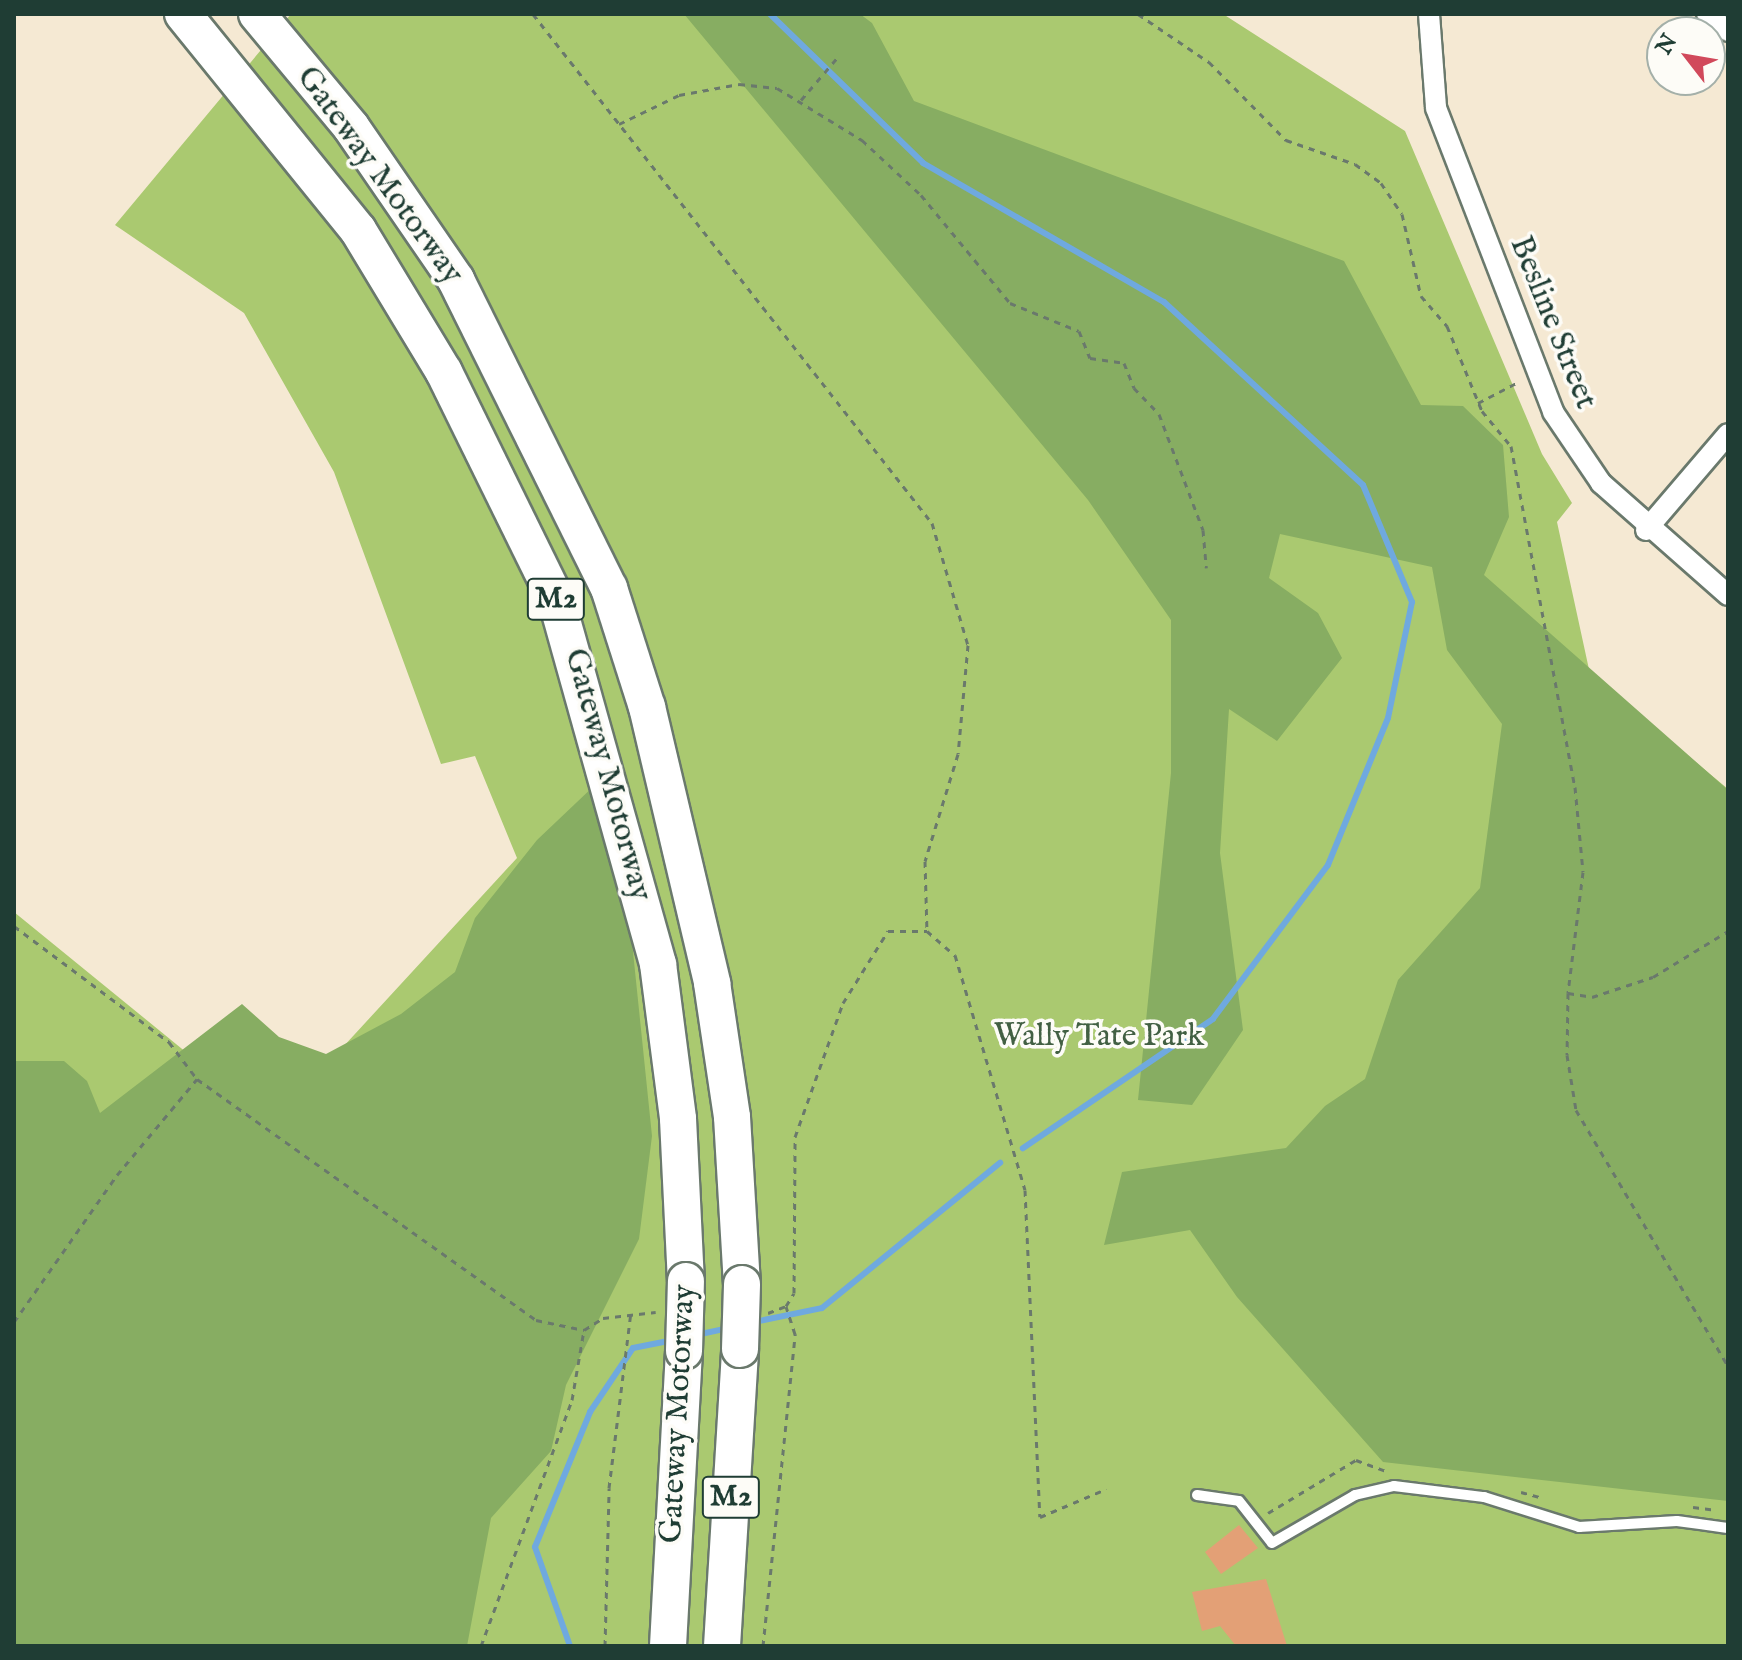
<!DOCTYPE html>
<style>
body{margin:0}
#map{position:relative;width:1742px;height:1660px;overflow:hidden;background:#f5e9d3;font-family:"IM FELL English",serif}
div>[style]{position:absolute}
.green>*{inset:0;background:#aac970}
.forest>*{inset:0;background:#87ad62}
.stream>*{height:6px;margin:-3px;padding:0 3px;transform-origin:3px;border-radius:3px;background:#6fa9df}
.building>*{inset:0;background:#e3a076}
.path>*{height:3px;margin-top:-1.5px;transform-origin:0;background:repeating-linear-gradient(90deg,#6a796c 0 6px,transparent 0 12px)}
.roads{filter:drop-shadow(2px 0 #6a796c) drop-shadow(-2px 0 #6a796c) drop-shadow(0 2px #6a796c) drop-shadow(0 -2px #6a796c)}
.service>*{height:10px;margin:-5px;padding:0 5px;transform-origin:5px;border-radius:5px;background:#fff}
.minor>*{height:20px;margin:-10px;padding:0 10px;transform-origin:10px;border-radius:10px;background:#fff}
.motorway>*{height:36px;margin:-18px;padding:0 18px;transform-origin:18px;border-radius:18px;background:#fff}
.bridges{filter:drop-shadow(2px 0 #6a796c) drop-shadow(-2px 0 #6a796c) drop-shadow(0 2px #6a796c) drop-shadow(0 -2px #6a796c)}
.motorway-bridge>*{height:36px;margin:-18px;padding:0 18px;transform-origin:18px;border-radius:18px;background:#fff}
span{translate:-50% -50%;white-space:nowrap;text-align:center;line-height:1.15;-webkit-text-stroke:7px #fdfcf7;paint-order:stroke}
.shield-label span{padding:2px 6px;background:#fdfcf7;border:2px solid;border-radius:6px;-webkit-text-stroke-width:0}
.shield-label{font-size:30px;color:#1f3d34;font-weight:700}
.street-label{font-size:32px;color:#1f3d34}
.park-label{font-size:32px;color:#426043}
.frame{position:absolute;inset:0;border:16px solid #1f3d34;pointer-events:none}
.north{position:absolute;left:1646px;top:16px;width:80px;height:80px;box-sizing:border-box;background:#fdfcf7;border:2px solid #a4b0a9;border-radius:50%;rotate:301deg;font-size:22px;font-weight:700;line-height:32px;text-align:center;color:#1f3d34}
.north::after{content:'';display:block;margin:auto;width:28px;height:36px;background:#d1495b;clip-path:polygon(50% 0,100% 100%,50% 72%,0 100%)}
</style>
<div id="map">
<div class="green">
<div style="clip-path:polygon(291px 14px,1223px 14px,1405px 131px,1542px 454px,1572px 503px,1557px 522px,1590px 674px,1728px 789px,1728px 1646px,14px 1646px,14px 912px,273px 1123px,517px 858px,475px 756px,441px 764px,334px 472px,244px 313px,115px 225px)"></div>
</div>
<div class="forest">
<div style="clip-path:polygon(684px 14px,860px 14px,872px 23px,914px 101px,1344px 261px,1421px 405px,1463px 406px,1503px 445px,1509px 517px,1484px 575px,1728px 790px,1728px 1501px,1383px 1462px,1237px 1297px,1190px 1230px,1104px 1245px,1122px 1172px,1286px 1148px,1325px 1106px,1365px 1079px,1398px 980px,1480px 888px,1502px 724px,1447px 650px,1432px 567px,1280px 534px,1269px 578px,1318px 613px,1342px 658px,1277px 741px,1229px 709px,1220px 853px,1243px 1030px,1192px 1105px,1138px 1100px,1171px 773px,1171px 620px,1088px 500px)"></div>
<div style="clip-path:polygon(596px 784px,629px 913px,652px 1136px,639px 1239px,566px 1385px,551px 1451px,491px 1518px,467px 1646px,14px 1646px,14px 1061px,64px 1061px,87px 1081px,100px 1113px,242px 1004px,279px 1037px,326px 1054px,401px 1014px,455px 972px,475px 918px,537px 840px)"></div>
</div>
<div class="stream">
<div style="left:770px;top:14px;width:214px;rotate:44.2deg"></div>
<div style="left:923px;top:163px;width:278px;rotate:30deg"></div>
<div style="left:1164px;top:302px;width:270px;rotate:42.6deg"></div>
<div style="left:1363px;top:485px;width:127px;rotate:67.3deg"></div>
<div style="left:1412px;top:602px;width:118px;rotate:101.7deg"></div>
<div style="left:1388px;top:718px;width:159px;rotate:112.2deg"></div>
<div style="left:1328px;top:865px;width:192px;rotate:126.8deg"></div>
<div style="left:1213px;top:1019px;width:230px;rotate:145.8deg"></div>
<div style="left:754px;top:1322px;width:69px;rotate:-11.6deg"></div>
<div style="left:822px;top:1308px;width:230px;rotate:-39.2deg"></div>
<div style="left:696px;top:1335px;width:33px;rotate:-12deg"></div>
<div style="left:570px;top:1646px;width:105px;rotate:-109.5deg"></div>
<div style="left:535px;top:1547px;width:146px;rotate:-67.8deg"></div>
<div style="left:590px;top:1412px;width:77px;rotate:-56.1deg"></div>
<div style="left:633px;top:1348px;width:41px;rotate:-11.3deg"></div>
</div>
<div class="building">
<div style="clip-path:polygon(1239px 1525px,1258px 1548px,1221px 1574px,1205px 1552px)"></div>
<div style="clip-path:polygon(1266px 1579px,1287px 1646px,1236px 1646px,1220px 1626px,1202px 1631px,1192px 1592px)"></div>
</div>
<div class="path">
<div style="left:533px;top:14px;width:647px;rotate:51.91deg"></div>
<div style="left:932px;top:523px;width:127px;rotate:73.6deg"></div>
<div style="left:968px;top:645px;width:109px;rotate:95.2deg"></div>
<div style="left:958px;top:754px;width:112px;rotate:107.1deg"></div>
<div style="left:925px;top:861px;width:70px;rotate:88.4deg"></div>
<div style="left:1138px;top:14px;width:86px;rotate:34.1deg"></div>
<div style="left:1209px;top:62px;width:110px;rotate:45.4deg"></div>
<div style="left:1286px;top:140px;width:73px;rotate:19.2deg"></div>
<div style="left:1355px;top:164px;width:32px;rotate:36deg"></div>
<div style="left:1381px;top:183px;width:37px;rotate:56deg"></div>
<div style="left:1402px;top:214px;width:84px;rotate:77deg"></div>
<div style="left:1421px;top:296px;width:40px;rotate:49deg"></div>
<div style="left:1447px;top:326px;width:92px;rotate:67.6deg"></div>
<div style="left:1482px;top:411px;width:45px;rotate:50.4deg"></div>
<div style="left:1511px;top:446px;width:347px;rotate:79.4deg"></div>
<div style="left:1575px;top:787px;width:85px;rotate:84.6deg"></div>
<div style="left:1583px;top:872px;width:122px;rotate:97.1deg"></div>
<div style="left:1568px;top:993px;width:62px;rotate:90.9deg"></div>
<div style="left:1567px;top:1055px;width:56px;rotate:80.7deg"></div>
<div style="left:1576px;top:1110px;width:298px;rotate:59.3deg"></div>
<div style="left:801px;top:100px;width:55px;rotate:-49.4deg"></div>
<div style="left:619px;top:124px;width:67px;rotate:-25.8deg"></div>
<div style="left:679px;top:95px;width:61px;rotate:-10.4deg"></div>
<div style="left:739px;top:84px;width:38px;rotate:6deg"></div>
<div style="left:777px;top:88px;width:100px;rotate:31.5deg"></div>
<div style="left:862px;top:140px;width:81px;rotate:43deg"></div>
<div style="left:921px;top:195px;width:140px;rotate:50.5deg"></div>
<div style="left:1010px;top:303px;width:74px;rotate:22.1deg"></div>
<div style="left:1079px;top:331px;width:29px;rotate:68deg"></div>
<div style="left:1090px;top:358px;width:34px;rotate:8deg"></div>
<div style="left:1124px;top:363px;width:27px;rotate:68deg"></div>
<div style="left:1134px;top:388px;width:36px;rotate:46deg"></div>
<div style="left:1159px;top:414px;width:124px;rotate:69.2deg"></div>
<div style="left:1203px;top:530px;width:38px;rotate:85deg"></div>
<div style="left:1478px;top:403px;width:47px;rotate:-27.6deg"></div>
<div style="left:14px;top:926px;width:194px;rotate:36.8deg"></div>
<div style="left:169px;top:1042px;width:46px;rotate:52.9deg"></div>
<div style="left:197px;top:1079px;width:416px;rotate:35.4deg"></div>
<div style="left:536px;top:1320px;width:49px;rotate:11.8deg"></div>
<div style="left:584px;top:1330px;width:22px;rotate:-32deg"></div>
<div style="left:603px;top:1318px;width:53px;rotate:-6.5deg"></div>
<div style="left:1568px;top:993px;width:24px;rotate:9deg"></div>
<div style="left:1592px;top:997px;width:64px;rotate:-18.2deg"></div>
<div style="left:1653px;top:977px;width:88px;rotate:-31.5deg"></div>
<div style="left:768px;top:1313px;width:19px;rotate:-21deg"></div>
<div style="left:786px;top:1306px;width:15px;rotate:-58deg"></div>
<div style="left:794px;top:1293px;width:156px;rotate:-89.6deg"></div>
<div style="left:795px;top:1137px;width:142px;rotate:-70.3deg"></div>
<div style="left:843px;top:1003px;width:85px;rotate:-58deg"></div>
<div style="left:888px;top:931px;width:39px"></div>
<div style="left:927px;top:931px;width:37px;rotate:41deg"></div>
<div style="left:955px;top:955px;width:245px;rotate:73.4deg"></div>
<div style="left:1025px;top:1190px;width:327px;rotate:87.4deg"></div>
<div style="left:1040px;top:1517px;width:72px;rotate:-23deg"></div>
<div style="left:14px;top:1322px;width:179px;rotate:-55deg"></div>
<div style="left:117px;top:1175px;width:125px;rotate:-50.2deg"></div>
<div style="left:1521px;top:1492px;width:20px;rotate:15deg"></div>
<div style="left:1693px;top:1507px;width:24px;rotate:7deg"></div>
<div style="left:1268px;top:1513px;width:103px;rotate:-31.1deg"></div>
<div style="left:1356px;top:1460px;width:33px;rotate:20deg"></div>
<div style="left:481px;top:1646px;width:262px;rotate:-69.7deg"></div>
<div style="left:572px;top:1400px;width:71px;rotate:-80.3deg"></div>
<div style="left:605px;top:1646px;width:158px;rotate:-88.5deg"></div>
<div style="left:609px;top:1488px;width:178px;rotate:-82.9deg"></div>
<div style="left:763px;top:1646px;width:314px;rotate:-84.1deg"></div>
<div style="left:795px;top:1334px;width:29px;rotate:-108deg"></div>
</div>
<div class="roads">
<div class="service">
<div style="left:1197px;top:1495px;width:42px;rotate:8.1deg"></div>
<div style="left:1239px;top:1501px;width:53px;rotate:51.8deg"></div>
<div style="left:1272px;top:1543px;width:96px;rotate:-30deg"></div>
<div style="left:1355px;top:1495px;width:40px;rotate:-13deg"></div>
<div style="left:1394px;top:1486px;width:91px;rotate:7deg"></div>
<div style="left:1484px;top:1497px;width:100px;rotate:17.5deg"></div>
<div style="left:1579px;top:1527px;width:98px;rotate:-3.5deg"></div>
<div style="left:1677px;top:1521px;width:51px;rotate:7.8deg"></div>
</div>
<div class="minor">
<div style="left:1429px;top:14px;width:94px;rotate:85.7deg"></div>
<div style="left:1436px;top:108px;width:326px;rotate:68.9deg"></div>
<div style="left:1553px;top:412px;width:86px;rotate:55.9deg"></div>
<div style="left:1601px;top:483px;width:169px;rotate:41.4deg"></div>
<div style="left:1707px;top:14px;width:27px;rotate:39deg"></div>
<div style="left:1646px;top:530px;width:126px;rotate:-49.5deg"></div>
</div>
<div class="motorway">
<div style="left:183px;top:14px;width:278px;rotate:51deg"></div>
<div style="left:358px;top:230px;width:166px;rotate:58.8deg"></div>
<div style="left:444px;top:372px;width:256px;rotate:63.8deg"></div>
<div style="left:557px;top:602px;width:376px;rotate:74.4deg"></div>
<div style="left:658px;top:964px;width:156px;rotate:82.6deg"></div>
<div style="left:678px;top:1119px;width:162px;rotate:87.2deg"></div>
<div style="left:257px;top:14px;width:147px;rotate:50.2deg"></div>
<div style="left:351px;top:127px;width:186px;rotate:55.5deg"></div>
<div style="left:456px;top:280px;width:344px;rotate:63.6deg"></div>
<div style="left:609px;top:588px;width:125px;rotate:72.3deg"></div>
<div style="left:647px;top:707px;width:284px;rotate:76.7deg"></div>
<div style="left:712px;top:983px;width:135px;rotate:81.5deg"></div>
<div style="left:732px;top:1117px;width:167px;rotate:86.6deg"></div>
<div style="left:668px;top:1646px;width:295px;rotate:-86.9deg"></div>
<div style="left:722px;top:1646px;width:298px;rotate:-86.5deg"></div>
</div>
</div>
<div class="bridges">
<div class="motorway-bridge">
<div style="left:740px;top:1349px;width:65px;rotate:-88.2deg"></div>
<div style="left:684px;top:1351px;width:70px;rotate:-88.4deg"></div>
</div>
</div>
<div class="shield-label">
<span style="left:556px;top:599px">M2</span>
<span style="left:731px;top:1497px">M2</span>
</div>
<div class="street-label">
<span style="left:379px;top:176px;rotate:54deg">Gateway Motorway</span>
<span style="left:1552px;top:323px;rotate:68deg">Besline Street</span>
<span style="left:607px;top:775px;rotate:75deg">Gateway Motorway</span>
<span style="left:679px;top:1414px;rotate:-87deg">Gateway Motorway</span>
</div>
<div class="park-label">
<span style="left:1099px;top:1037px">Wally Tate Park</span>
</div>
<div class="frame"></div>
<div class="north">N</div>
</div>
